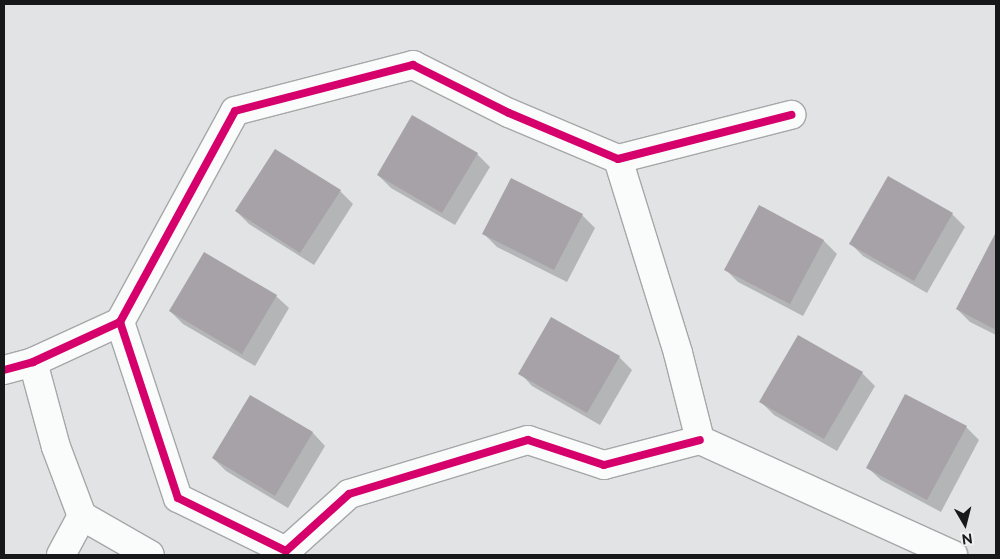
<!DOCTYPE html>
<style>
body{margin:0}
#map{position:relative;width:1000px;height:559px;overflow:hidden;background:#e1e3e4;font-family:Raleway,sans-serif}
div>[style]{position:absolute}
.shadow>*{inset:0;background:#0003}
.building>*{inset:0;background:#a7a2a8}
.roads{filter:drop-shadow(1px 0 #a6a7a8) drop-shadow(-1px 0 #a6a7a8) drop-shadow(0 1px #a6a7a8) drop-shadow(0 -1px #a6a7a8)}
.street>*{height:28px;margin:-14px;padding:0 14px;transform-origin:14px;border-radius:14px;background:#fafbfb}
.cycleway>*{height:8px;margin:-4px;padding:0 4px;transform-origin:4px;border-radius:4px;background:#d6006c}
span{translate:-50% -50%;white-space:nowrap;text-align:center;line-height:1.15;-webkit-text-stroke:5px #eef0f3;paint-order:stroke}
.frame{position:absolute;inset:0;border:5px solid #171819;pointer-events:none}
.north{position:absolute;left:940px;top:499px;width:50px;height:50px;-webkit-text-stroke:4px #eef0f3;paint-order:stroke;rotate:172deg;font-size:14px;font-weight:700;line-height:20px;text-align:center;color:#171819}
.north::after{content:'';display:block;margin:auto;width:18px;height:22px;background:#171819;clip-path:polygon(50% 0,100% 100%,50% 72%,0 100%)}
</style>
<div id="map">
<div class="shadow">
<div style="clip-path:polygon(275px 150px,340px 191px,353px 204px,314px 265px,249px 224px,236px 211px)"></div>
<div style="clip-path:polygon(477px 154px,490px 167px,455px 225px,391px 188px,378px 175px)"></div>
<div style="clip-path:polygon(760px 206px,824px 241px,837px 254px,803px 316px,738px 282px,726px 270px)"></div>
<div style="clip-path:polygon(952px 214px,965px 227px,927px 293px,863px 256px,850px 243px)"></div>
<div style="clip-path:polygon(582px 215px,595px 228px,567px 282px,497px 247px,484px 234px)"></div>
<div style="clip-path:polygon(996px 236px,996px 335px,970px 322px,957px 309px)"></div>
<div style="clip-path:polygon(276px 296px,289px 308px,255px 366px,183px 324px,170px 311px)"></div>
<div style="clip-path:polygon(552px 318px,619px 357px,632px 370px,600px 425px,532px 386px,520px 373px)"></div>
<div style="clip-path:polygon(799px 337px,862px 373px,875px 386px,837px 451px,774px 415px,761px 402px)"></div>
<div style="clip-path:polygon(251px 396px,313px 433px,325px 446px,288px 508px,226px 471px,213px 458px)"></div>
<div style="clip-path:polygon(966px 427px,979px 440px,941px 512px,881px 480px,868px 468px)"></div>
</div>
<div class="building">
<div style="clip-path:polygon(412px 115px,478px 153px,442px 213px,377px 175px)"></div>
<div style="clip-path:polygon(275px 149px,341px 190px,300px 253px,235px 211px)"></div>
<div style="clip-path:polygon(888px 176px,953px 213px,914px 281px,849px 244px)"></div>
<div style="clip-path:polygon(511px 178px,583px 214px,554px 270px,482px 234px)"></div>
<div style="clip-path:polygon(759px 205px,824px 240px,790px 304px,724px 270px)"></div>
<div style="clip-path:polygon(996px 232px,996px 330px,956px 309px)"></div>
<div style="clip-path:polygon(204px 252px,277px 295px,242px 354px,169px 311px)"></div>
<div style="clip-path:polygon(551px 317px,620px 356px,587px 413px,518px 374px)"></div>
<div style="clip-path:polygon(798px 335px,863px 372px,824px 439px,759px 402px)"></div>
<div style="clip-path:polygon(905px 394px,967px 426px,927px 500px,866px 468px)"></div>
<div style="clip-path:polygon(250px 395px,313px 432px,275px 496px,212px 458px)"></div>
</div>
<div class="roads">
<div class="street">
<div style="left:618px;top:159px;width:203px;rotate:72.8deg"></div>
<div style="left:678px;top:353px;width:90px;rotate:75.8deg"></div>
<div style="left:700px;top:440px;width:278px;rotate:24.4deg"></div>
<div style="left:120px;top:322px;width:185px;rotate:71.8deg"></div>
<div style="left:178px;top:498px;width:120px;rotate:26.1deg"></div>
<div style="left:286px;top:551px;width:85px;rotate:-42.1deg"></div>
<div style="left:349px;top:494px;width:187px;rotate:-16.8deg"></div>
<div style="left:528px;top:440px;width:80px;rotate:18.2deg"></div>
<div style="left:604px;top:465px;width:99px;rotate:-14.6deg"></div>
<div style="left:33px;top:362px;width:88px;rotate:74.9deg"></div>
<div style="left:56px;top:447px;width:74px;rotate:69.4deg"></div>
<div style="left:82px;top:516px;width:78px;rotate:29.8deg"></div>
<div style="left:4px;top:370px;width:30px;rotate:-15deg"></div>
<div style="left:33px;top:362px;width:96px;rotate:-24.7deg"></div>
<div style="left:120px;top:322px;width:240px;rotate:-61.4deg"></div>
<div style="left:235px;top:111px;width:184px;rotate:-14.5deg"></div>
<div style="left:413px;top:65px;width:107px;rotate:26.6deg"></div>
<div style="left:509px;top:113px;width:118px;rotate:22.9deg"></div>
<div style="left:618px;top:159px;width:179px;rotate:-14.3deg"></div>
<div style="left:61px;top:555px;width:44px;rotate:-61.7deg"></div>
</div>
</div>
<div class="cycleway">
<div style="left:120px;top:322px;width:185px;rotate:71.8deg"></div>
<div style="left:178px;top:498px;width:120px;rotate:26.1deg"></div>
<div style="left:286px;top:551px;width:85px;rotate:-42.1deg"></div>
<div style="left:349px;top:494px;width:187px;rotate:-16.8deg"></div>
<div style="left:528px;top:440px;width:80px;rotate:18.2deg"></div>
<div style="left:604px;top:465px;width:99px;rotate:-14.6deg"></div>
<div style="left:4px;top:370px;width:30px;rotate:-15deg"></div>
<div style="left:33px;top:362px;width:96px;rotate:-24.7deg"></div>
<div style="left:120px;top:322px;width:240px;rotate:-61.4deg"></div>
<div style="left:235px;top:111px;width:184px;rotate:-14.5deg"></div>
<div style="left:413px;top:65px;width:107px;rotate:26.6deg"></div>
<div style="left:509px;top:113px;width:118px;rotate:22.9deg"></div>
<div style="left:618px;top:159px;width:179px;rotate:-14.3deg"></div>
</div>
<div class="frame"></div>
<div class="north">N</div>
</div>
